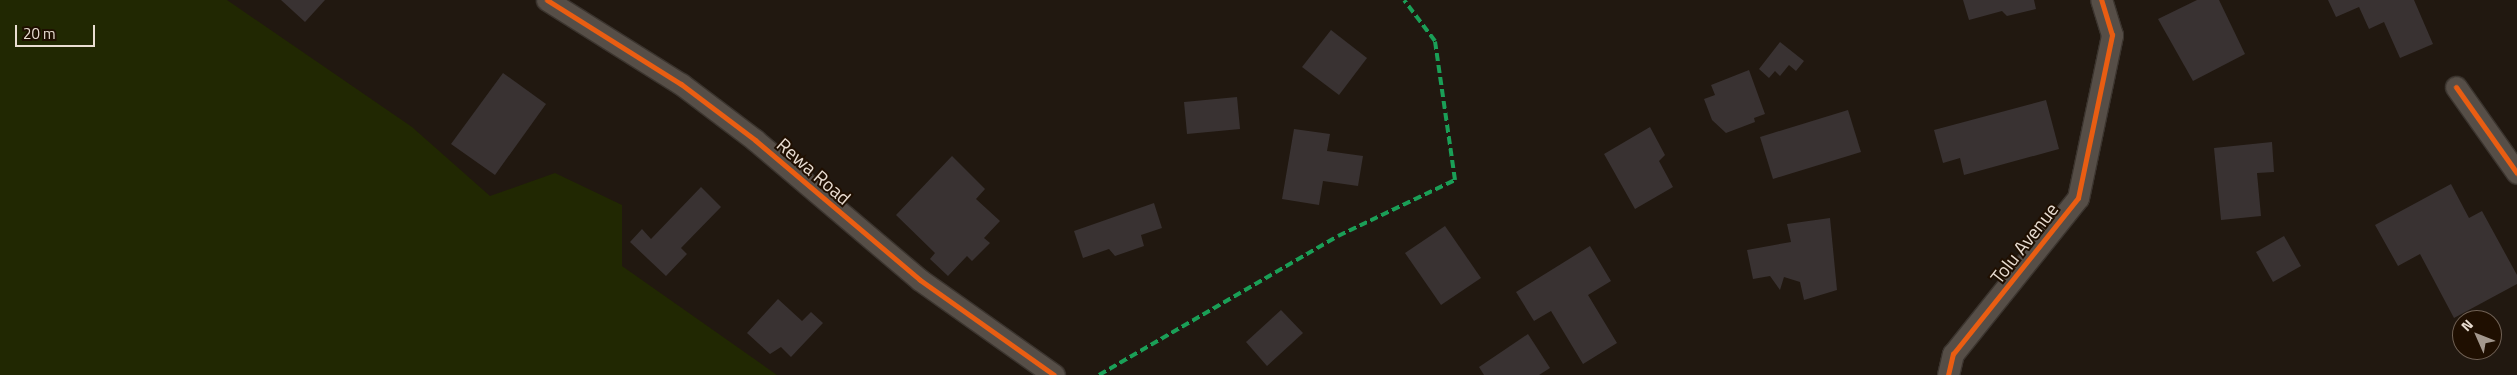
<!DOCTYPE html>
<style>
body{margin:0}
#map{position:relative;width:2517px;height:375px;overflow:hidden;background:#211810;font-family:"Titillium Web",sans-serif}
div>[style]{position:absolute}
.green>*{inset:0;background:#212802}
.building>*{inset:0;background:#393232}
.roads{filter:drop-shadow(1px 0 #3b342e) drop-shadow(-1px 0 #3b342e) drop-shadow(0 1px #3b342e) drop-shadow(0 -1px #3b342e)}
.minor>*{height:21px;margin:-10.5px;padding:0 10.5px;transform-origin:10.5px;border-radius:10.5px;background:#564e47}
.quiet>*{height:4px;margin-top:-2px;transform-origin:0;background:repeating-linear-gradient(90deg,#1a9f57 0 8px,transparent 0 12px)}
.cycleway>*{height:5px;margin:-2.5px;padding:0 2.5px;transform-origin:2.5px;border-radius:2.5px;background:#e95d12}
span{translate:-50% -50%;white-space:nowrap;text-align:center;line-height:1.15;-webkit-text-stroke:4px #1f0f01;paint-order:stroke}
.street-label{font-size:19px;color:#e9ddd2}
.north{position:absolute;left:2452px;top:310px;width:50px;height:50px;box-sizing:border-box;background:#1f0f01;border:1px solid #706155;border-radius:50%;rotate:314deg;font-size:14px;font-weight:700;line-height:20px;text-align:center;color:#e9ddd2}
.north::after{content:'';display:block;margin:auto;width:18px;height:22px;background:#a3988e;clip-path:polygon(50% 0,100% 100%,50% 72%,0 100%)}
.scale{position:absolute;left:15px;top:25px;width:80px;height:22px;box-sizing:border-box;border:2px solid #e9ddd2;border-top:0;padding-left:6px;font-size:15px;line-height:18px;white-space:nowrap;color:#e9ddd2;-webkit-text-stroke:4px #1f0f01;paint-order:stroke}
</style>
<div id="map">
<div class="green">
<div style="clip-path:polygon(0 0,227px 0,412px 127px,490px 196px,555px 173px,622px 205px,622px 266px,777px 375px,0 375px)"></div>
</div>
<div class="building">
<div style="clip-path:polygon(281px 0,325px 0,305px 22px)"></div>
<div style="clip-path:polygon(1963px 0,2034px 0,2036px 9px,2007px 16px,2002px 11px,1969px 20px)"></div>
<div style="clip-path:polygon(2197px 0,2219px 0,2245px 54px,2193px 81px,2158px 19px)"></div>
<div style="clip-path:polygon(2328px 0,2414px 0,2433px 44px,2400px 58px,2384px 22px,2369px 29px,2359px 7px,2336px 17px)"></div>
<div style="clip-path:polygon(1331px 30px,1367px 58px,1339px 95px,1302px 67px)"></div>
<div style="clip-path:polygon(1780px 42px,1804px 61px,1796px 71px,1789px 65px,1780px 76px,1775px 71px,1769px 78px,1759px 69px)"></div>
<div style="clip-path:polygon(1749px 70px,1765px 114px,1754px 118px,1755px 122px,1726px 133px,1712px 120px,1704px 99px,1715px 95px,1711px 85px)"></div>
<div style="clip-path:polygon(503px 73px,546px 104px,495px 175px,451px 144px)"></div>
<div style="clip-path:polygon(1237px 97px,1240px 129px,1187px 134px,1184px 102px)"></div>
<div style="clip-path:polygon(2046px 100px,2059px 149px,1964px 175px,1960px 158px,1943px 163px,1934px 130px)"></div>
<div style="clip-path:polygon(1848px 110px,1861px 152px,1773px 179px,1760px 137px)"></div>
<div style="clip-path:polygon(1650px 127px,1665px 155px,1659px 161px,1673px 187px,1635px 209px,1604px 154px)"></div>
<div style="clip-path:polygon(1294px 129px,1330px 134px,1327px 151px,1363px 156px,1358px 186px,1323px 181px,1319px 205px,1282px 199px)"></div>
<div style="clip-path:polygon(2272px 142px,2274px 172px,2257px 173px,2261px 216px,2221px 220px,2214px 148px)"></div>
<div style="clip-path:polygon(952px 156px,985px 189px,976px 199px,1000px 221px,984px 238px,990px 243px,972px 261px,967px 256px,948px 276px,930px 259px,935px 253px,896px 215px)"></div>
<div style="clip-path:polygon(2451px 184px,2469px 218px,2482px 211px,2517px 275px,2517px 284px,2454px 318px,2420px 254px,2398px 266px,2375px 225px)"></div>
<div style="clip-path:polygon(701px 187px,721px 207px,681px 248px,687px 254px,666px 276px,630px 242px,642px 229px,651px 239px)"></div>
<div style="clip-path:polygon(1154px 203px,1162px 228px,1141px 235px,1144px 246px,1115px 256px,1109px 249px,1083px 258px,1074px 231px)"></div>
<div style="clip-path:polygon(1830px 218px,1837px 290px,1804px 300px,1800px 282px,1784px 277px,1780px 290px,1770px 276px,1753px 279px,1747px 250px,1791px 242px,1787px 224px)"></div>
<div style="clip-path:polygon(1445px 226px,1481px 278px,1441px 305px,1405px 253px)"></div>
<div style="clip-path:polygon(2284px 236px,2301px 266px,2273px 282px,2256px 252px)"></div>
<div style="clip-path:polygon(1590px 246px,1611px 281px,1588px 295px,1617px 343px,1583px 364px,1551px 311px,1534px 321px,1516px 292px)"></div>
<div style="clip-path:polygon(778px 299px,802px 321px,811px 312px,823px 323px,791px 357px,781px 347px,770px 354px,747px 333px)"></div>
<div style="clip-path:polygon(1281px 310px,1303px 333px,1267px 366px,1246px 342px)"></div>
<div style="clip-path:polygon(1528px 334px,1550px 368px,1539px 375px,1484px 375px,1479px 367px)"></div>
</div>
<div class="roads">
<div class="minor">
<div style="left:547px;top:0;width:158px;rotate:32.1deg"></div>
<div style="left:681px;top:84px;width:93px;rotate:37.1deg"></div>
<div style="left:755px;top:140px;width:216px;rotate:40.3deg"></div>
<div style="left:920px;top:280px;width:164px;rotate:35.3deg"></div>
<div style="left:2456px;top:87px;width:105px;rotate:54.7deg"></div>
<div style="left:1948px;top:375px;width:22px;rotate:-77deg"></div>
<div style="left:1953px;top:354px;width:200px;rotate:-51.3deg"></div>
<div style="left:2078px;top:198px;width:167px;rotate:-78.2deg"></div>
<div style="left:2112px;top:35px;width:37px;rotate:-107deg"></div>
</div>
</div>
<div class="quiet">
<div style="left:1099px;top:375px;width:276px;rotate:-30.2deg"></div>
<div style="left:1338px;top:236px;width:130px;rotate:-25.6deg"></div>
<div style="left:1455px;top:180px;width:140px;rotate:-98.2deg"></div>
<div style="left:1435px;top:41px;width:51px;rotate:-127.1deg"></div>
</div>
<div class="cycleway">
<div style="left:547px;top:0;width:158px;rotate:32.1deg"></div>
<div style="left:681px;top:84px;width:93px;rotate:37.1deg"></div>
<div style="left:755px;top:140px;width:216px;rotate:40.3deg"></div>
<div style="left:920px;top:280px;width:164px;rotate:35.3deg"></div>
<div style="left:2456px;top:87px;width:105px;rotate:54.7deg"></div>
<div style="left:1948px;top:375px;width:22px;rotate:-77deg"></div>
<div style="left:1953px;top:354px;width:200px;rotate:-51.3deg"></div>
<div style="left:2078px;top:198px;width:167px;rotate:-78.2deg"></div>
<div style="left:2112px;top:35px;width:37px;rotate:-107deg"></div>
</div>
<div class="street-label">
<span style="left:814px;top:171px;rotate:41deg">Rewa Road</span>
<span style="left:2024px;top:243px;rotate:-52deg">Tolu Avenue</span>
</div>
<div class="north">N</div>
<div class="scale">20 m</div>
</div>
